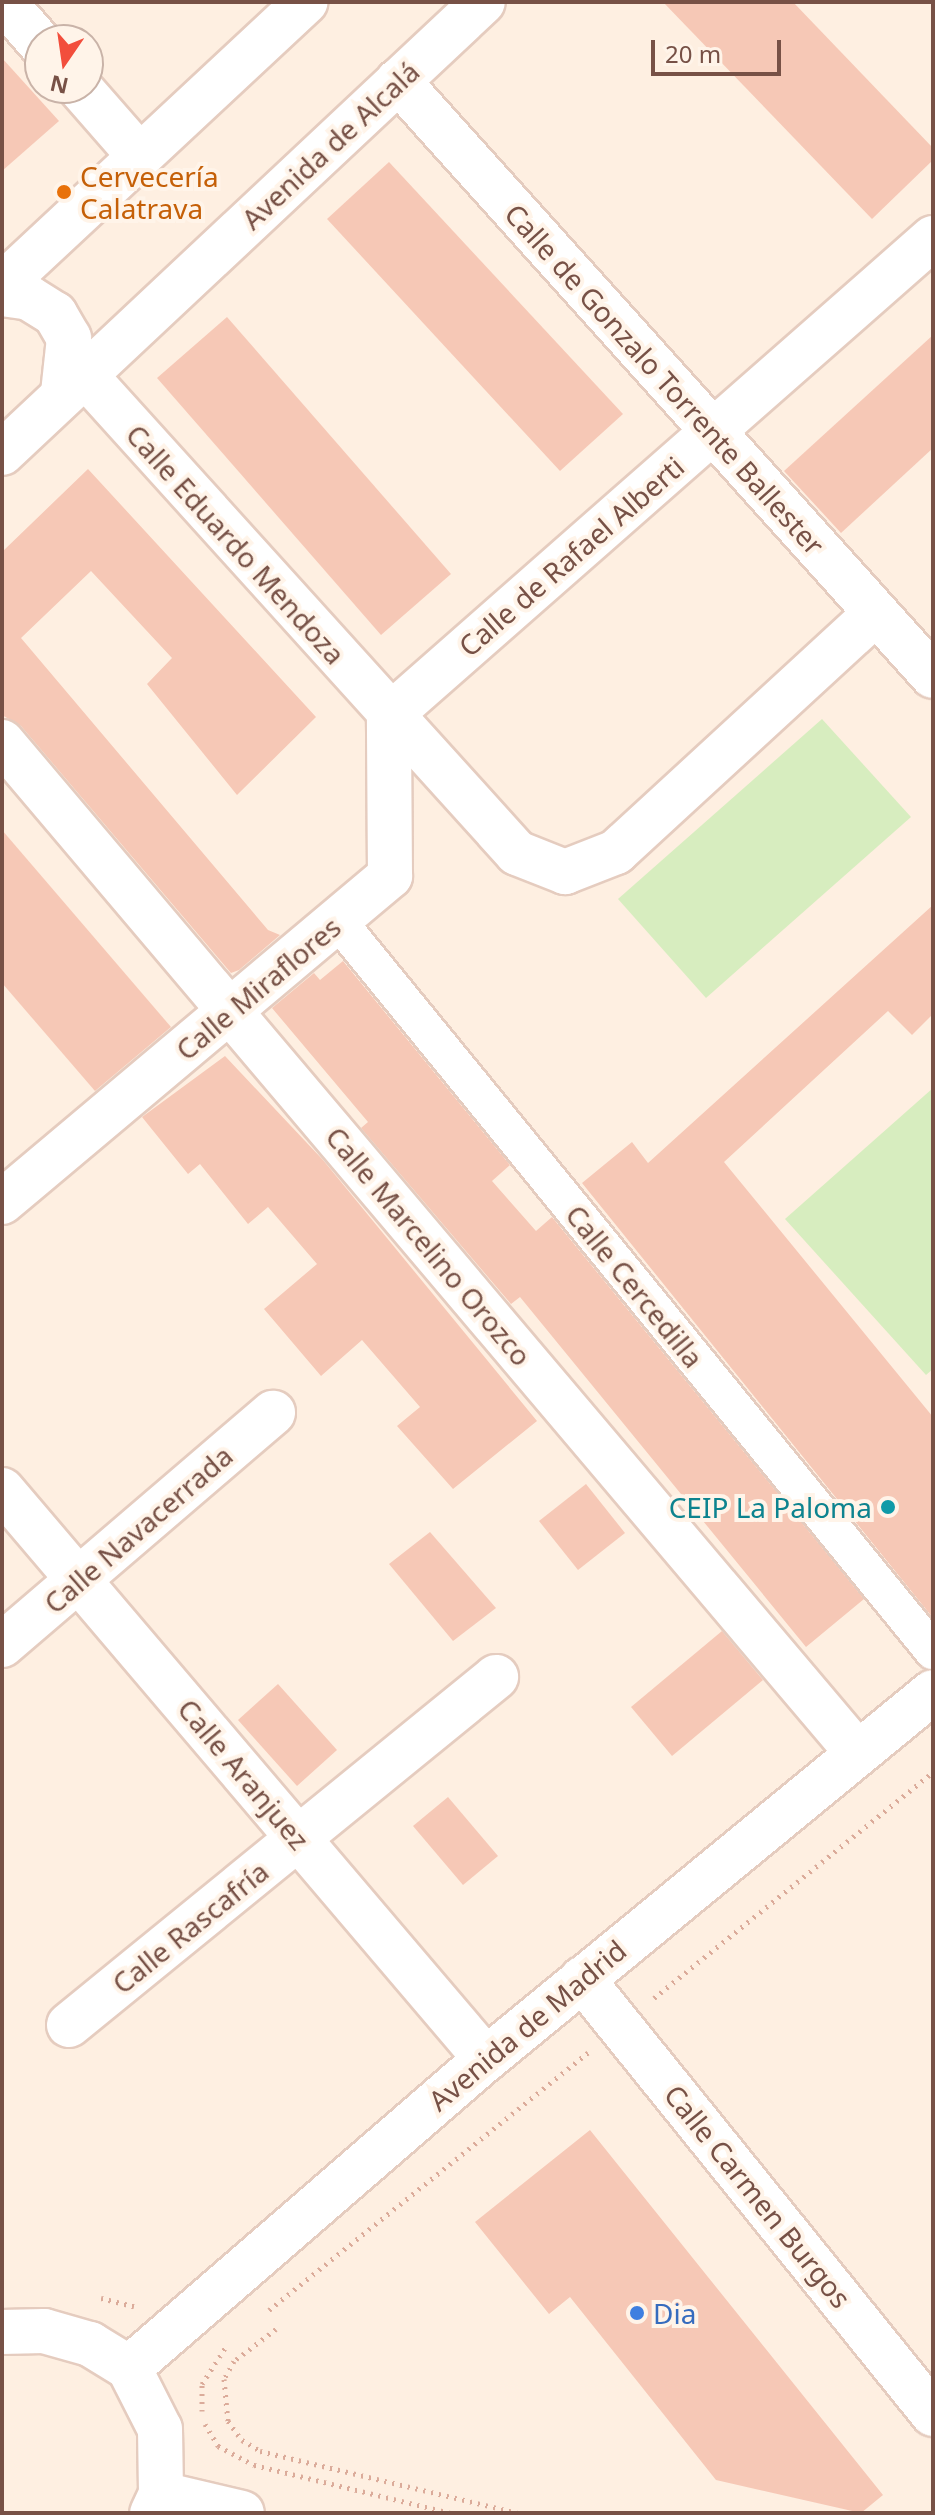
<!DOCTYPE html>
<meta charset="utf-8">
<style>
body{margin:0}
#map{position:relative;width:935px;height:2515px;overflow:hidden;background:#feefe1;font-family:"Noto Sans",sans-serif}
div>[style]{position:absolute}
.green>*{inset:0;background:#d7edbf}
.building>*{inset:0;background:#f6c8b6}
.path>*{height:5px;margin-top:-2.5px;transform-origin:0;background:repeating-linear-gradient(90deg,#dbab9a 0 2px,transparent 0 8px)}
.roads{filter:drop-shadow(2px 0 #e5ccbf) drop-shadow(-2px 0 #e5ccbf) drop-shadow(0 2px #e5ccbf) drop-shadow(0 -2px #e5ccbf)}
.pedestrian>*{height:36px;margin:-18px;padding:0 18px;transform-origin:18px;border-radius:18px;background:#fff}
.minor>*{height:44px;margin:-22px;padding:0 22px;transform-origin:22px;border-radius:22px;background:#fff}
.tertiary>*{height:44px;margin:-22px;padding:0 22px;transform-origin:22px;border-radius:22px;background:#fff}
.dots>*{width:22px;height:22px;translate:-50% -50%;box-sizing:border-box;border:4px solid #fff4e9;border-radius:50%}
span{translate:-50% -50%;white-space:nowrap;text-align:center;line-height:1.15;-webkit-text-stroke:8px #fff4e9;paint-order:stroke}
.street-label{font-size:28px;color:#775146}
.food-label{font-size:28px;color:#c56008}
.left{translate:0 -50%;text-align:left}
.culture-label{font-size:28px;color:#0d838f}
.right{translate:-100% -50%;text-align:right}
.shop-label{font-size:28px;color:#366cbe}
.frame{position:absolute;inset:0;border:4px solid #775146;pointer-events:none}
.north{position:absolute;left:24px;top:24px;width:80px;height:80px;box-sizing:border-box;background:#fff4e9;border:2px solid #c9b3a8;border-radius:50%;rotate:193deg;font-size:22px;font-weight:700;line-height:32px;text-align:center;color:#775146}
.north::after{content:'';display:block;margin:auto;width:28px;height:36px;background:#f24e3c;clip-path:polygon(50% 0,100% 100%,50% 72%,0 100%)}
.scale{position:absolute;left:651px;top:40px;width:130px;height:36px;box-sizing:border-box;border:4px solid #775146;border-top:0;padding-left:10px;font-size:24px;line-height:28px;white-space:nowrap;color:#775146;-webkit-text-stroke:6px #fff4e9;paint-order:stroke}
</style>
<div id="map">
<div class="green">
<div style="clip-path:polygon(822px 719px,911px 817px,706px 998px,618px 899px)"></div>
<div style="clip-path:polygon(933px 1088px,933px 1369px,926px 1375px,785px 1219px)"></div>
</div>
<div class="building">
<div style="clip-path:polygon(663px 2px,793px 2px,933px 148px,933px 160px,872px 219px)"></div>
<div style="clip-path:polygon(2px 58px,59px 121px,2px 171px)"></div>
<div style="clip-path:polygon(389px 162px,623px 414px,560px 471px,327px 219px)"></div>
<div style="clip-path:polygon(227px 317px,451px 574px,381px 635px,157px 378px)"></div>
<div style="clip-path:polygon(933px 335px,933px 448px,841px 533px,784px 471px)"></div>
<div style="clip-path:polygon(88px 469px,316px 717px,237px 795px,147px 684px,172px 658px,91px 571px,21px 638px,268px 930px,280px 935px,239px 970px,231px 973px,21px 726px,2px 715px,2px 552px)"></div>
<div style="clip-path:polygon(2px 830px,171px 1027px,95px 1091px,2px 983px)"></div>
<div style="clip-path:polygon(933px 905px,933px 1014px,912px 1035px,888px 1011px,724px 1162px,933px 1417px,933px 1618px,582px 1183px,632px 1142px,648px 1163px)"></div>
<div style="clip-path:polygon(343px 961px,510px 1165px,492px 1181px,536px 1231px,552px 1217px,864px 1599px,806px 1647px,520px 1297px,511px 1304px,361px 1128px,368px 1122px,272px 1008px,314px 973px,320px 980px)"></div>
<div style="clip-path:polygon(225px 1056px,323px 1160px,537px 1421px,453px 1489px,397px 1426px,420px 1407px,362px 1340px,321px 1376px,264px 1309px,317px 1264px,268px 1207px,248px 1224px,200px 1164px,188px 1174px,142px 1117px)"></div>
<div style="clip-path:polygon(586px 1484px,625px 1533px,578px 1570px,539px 1521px)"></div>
<div style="clip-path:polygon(430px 1532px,496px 1608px,453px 1641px,389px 1564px)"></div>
<div style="clip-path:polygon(722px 1631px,763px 1680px,672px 1756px,631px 1707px)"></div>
<div style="clip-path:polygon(278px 1684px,337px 1750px,297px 1786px,238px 1720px)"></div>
<div style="clip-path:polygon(448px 1797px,498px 1856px,463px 1885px,413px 1826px)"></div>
<div style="clip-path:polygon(590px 2130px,883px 2495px,861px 2513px,716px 2480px,570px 2297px,549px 2314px,475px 2222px)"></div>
</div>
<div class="path">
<div style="left:654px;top:1998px;width:359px;rotate:-39deg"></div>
<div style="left:101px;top:2298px;width:34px;rotate:14deg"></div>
<div style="left:269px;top:2310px;width:410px;rotate:-38.9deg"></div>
<div style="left:276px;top:2329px;width:53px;rotate:142.7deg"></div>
<div style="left:234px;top:2361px;width:21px;rotate:119deg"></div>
<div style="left:224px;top:2379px;width:42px;rotate:84.6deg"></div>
<div style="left:228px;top:2421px;width:24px;rotate:54deg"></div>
<div style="left:242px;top:2440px;width:21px;rotate:31deg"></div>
<div style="left:260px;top:2451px;width:265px;rotate:13.5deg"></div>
<div style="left:202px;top:2411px;width:27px;rotate:-90deg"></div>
<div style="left:202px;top:2384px;width:43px;rotate:-57.4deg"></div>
<div style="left:205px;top:2424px;width:26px;rotate:59deg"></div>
<div style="left:218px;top:2446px;width:41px;rotate:27.8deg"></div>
<div style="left:254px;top:2465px;width:203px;rotate:13.7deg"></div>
</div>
<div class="roads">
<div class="pedestrian">
<div style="left:338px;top:921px;width:942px;rotate:50.82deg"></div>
</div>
<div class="minor">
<div style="left:4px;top:2px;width:55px;rotate:48.7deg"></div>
<div style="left:398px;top:81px;width:800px;rotate:48.04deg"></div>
<div style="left:80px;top:88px;width:86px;rotate:48.8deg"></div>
<div style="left:2px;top:285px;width:415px;rotate:-43deg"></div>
<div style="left:2px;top:294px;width:27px;rotate:8deg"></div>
<div style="left:29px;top:298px;width:31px;rotate:32deg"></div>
<div style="left:55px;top:314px;width:28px;rotate:60deg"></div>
<div style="left:69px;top:338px;width:55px;rotate:96.2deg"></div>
<div style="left:83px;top:373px;width:647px;rotate:47.88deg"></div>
<div style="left:517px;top:853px;width:52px;rotate:21.6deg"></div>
<div style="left:565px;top:872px;width:55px;rotate:-21.4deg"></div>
<div style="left:616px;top:852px;width:353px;rotate:-42.6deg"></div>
<div style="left:2px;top:453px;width:659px;rotate:-43.16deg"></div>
<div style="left:389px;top:716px;width:724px;rotate:-41.31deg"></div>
<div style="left:2px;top:742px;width:1320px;rotate:49.76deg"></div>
<div style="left:2px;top:1202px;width:507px;rotate:-40.04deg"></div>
<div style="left:390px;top:876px;width:160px;rotate:-90.4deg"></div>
<div style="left:2px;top:1490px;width:747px;rotate:49.62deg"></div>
<div style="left:2px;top:1645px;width:357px;rotate:-40.6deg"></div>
<div style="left:582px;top:1979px;width:559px;rotate:51.1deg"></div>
<div style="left:69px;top:2025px;width:551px;rotate:-39.18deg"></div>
<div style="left:129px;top:2368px;width:472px;rotate:-40.9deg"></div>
<div style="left:486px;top:2059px;width:578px;rotate:-39.39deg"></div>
</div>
<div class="tertiary">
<div style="left:2px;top:2332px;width:42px;rotate:-1.4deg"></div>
<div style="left:44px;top:2331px;width:48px;rotate:15.8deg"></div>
<div style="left:90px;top:2344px;width:46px;rotate:31.6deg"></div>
<div style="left:129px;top:2368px;width:68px;rotate:63.1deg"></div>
<div style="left:160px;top:2429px;width:65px;rotate:89.1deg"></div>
<div style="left:161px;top:2494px;width:21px;rotate:115deg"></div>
<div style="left:161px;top:2494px;width:83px;rotate:13.2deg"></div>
</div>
</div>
<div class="dots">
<div style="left:64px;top:192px;background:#e8710a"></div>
<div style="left:888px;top:1507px;background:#0f9aa8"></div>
<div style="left:637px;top:2313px;background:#3f7fe0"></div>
</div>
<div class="street-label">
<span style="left:330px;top:145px;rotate:-43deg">Avenida de Alcalá</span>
<span style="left:665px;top:379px;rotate:48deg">Calle de Gonzalo Torrente Ballester</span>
<span style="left:236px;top:544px;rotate:48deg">Calle Eduardo Mendoza</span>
<span style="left:571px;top:556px;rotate:-41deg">Calle de Rafael Alberti</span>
<span style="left:258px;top:988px;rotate:-40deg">Calle Miraflores</span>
<span style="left:429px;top:1246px;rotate:50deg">Calle Marcelino Orozco</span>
<span style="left:635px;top:1286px;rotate:51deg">Calle Cercedilla</span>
<span style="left:138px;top:1529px;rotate:-41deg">Calle Navacerrada</span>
<span style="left:244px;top:1774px;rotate:50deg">Calle Aranjuez</span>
<span style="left:190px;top:1927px;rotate:-39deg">Calle Rascafría</span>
<span style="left:527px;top:2025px;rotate:-40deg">Avenida de Madrid</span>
<span style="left:758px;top:2196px;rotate:51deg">Calle Carmen Burgos</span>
</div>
<div class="food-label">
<span class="left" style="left:80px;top:192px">Cervecería<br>Calatrava</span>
</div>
<div class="culture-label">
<span class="right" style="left:872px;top:1507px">CEIP La Paloma</span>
</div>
<div class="shop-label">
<span class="left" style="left:653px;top:2313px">Dia</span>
</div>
<div class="frame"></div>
<div class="north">N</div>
<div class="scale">20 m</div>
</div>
